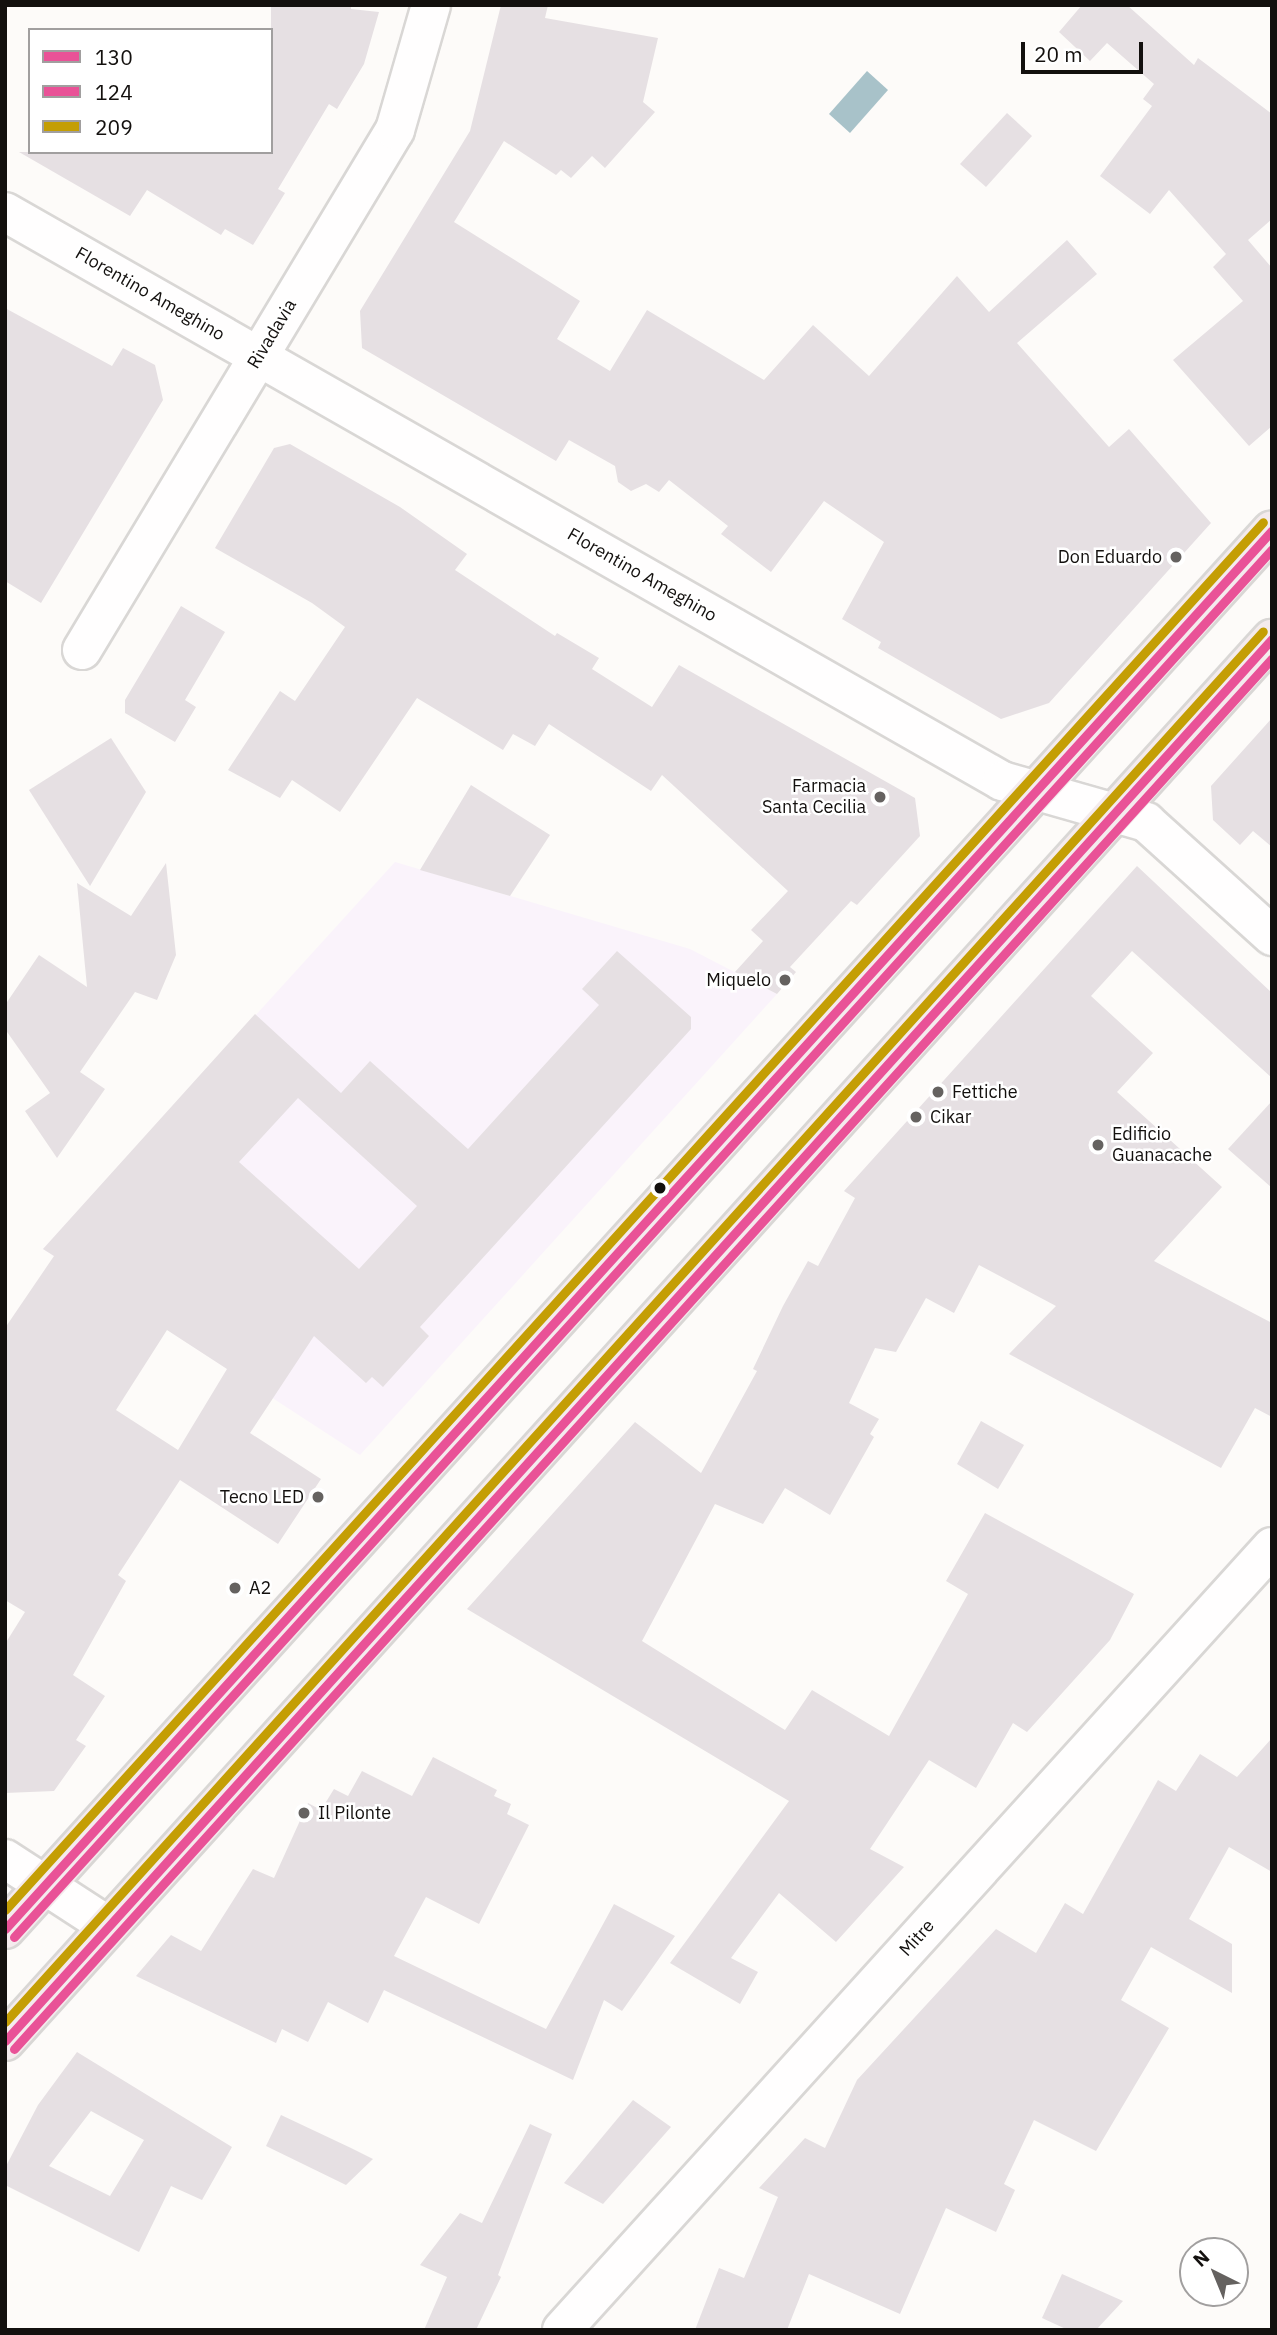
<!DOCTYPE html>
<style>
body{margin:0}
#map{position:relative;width:1277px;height:2335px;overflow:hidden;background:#fdfbf9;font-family:"IBM Plex Sans",sans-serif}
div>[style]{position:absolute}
.education>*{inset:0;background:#faf3fb}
.water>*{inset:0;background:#a8c2c9}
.building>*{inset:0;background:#e6e0e3}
.roads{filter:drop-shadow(2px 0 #d9d7d5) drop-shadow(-2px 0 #d9d7d5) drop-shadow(0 2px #d9d7d5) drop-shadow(0 -2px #d9d7d5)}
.minor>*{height:38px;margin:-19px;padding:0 19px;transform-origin:19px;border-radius:19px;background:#fffefe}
.major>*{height:38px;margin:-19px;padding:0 19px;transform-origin:19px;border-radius:19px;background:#f4ebed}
.bus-1>*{height:9px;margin:-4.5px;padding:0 4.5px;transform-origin:4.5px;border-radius:4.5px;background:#e95297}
.bus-2>*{height:9px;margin:-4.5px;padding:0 4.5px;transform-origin:4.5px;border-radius:4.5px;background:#e95297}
.bus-3>*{height:9px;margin:-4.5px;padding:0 4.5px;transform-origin:4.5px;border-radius:4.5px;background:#c49e04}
.dots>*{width:19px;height:19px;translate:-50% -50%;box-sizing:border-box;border:4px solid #fff;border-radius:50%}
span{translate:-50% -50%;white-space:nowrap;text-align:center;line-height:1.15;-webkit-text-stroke:5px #fff;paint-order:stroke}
.street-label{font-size:18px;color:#13100e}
.poi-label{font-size:18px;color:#13100e}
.right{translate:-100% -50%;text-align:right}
.left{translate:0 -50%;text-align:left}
.frame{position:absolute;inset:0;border:7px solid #13100e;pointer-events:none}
.legend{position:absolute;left:28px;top:28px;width:245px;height:126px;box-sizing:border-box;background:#fff;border:2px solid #a19f9f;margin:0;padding:9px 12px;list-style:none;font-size:21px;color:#13100e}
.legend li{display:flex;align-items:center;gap:14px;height:35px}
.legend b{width:35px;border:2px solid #a19f9f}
.north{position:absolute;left:1179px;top:2237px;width:70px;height:70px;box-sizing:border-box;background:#fff;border:2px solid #a19f9f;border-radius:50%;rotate:317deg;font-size:19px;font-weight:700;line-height:28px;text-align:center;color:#13100e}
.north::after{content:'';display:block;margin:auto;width:24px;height:32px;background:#656260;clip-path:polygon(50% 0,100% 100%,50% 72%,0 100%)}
.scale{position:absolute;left:1021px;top:42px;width:122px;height:32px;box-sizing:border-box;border:4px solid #13100e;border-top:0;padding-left:9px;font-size:21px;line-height:24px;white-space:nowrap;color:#13100e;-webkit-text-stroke:5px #fff;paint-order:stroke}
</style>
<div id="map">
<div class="education">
<div style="clip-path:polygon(395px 862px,690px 949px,777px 994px,360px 1455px,43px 1249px)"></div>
</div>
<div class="water">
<div style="clip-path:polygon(867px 71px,888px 90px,850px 133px,829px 114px)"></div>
</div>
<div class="building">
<div style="clip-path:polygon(271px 5px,351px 5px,351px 9px,379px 12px,364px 64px,337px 109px,329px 104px,278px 189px,285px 193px,253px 245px,225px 229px,221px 235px,147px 190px,130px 216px,19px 152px,271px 152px)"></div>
<div style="clip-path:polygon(501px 5px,548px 5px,545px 18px,658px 38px,643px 102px,655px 112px,605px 168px,592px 156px,571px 178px,561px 170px,556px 175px,504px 141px,454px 222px,580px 301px,557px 339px,610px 371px,647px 310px,764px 380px,813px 325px,869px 376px,957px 276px,989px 312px,1067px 240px,1097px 274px,1017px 343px,1109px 447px,1129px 429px,1211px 523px,1049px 703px,1001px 719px,878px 648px,881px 642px,842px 619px,884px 542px,824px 501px,771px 572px,721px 534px,728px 526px,669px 480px,659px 492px,646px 484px,631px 491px,618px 482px,615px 466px,569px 440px,556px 461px,362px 348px,360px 311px,470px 131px)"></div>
<div style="clip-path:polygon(1082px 5px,1127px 5px,1194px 65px,1198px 58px,1272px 114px,1272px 219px,1248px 240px,1272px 268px,1272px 426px,1249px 446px,1173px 360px,1243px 301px,1213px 267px,1226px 254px,1169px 190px,1150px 214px,1100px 176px,1152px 106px,1143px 99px,1154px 84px,1107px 43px,1090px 61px,1059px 32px)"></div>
<div style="clip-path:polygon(1007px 113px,1032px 136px,986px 187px,960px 164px)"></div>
<div style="clip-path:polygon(5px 308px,112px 366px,123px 348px,155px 365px,163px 400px,41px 603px,5px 581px)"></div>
<div style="clip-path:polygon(290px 444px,400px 507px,467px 554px,455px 570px,555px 636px,557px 633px,599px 658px,592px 669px,652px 707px,679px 665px,915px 798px,920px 836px,857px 905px,851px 901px,790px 967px,796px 972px,777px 994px,735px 972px,763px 941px,751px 930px,788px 891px,662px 775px,651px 791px,549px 724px,535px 746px,513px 734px,503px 750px,417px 698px,340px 812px,292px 780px,280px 798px,228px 770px,280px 691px,295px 701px,345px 627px,312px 603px,215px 548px,274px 448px)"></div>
<div style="clip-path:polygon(181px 606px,225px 632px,185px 700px,196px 707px,175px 742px,125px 713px,125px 700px)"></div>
<div style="clip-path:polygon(1272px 718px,1272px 847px,1253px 831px,1240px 845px,1213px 820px,1211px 786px)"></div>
<div style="clip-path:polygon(111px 738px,146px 792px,90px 886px,29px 790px)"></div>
<div style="clip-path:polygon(471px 785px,550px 835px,510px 896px,420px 870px)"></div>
<div style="clip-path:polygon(166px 863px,176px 955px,157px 1000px,135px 992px,80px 1072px,105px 1089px,57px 1158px,25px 1111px,50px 1093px,5px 1029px,5px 1005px,39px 955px,87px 987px,77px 883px,131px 916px)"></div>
<div style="clip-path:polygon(1137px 866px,1272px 993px,1272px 1078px,1132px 951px,1091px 996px,1153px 1053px,1117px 1092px,1222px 1187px,1154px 1261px,1272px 1323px,1272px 1417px,1255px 1408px,1221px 1468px,1009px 1354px,1056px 1306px,979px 1265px,954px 1313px,926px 1298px,896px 1352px,875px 1348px,849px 1403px,879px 1419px,870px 1434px,874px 1437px,830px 1515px,785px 1488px,763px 1524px,715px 1504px,642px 1641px,785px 1730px,812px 1690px,889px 1736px,968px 1594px,946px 1581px,985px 1513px,1134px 1594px,1110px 1640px,1027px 1732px,1013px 1723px,976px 1788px,929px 1760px,870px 1849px,904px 1867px,836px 1942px,779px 1893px,731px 1958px,758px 1972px,740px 2004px,670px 1963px,789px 1801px,467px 1609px,635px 1422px,701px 1473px,757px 1371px,753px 1369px,783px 1306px,808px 1261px,818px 1266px,855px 1198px,844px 1191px)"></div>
<div style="clip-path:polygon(evenodd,617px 951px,691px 1017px,691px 1029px,420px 1327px,429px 1336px,383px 1387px,372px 1377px,366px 1383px,314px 1336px,250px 1433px,321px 1479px,278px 1544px,180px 1480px,118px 1575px,126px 1581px,73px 1675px,105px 1696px,76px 1740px,86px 1746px,54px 1791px,5px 1793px,5px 1644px,25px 1612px,5px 1600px,5px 1328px,54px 1256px,43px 1249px,255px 1014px,341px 1093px,370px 1061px,468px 1149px,599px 1005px,582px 989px,617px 951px,298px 1098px,417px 1206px,359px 1269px,239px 1162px,298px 1098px,617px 951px,167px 1330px,227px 1369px,178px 1450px,116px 1410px,167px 1330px)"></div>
<div style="clip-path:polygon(1272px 1101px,1272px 1188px,1228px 1149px)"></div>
<div style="clip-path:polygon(981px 1421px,1024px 1445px,998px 1489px,957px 1464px)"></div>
<div style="clip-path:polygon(1272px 1738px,1272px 1872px,1229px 1847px,1189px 1919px,1232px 1944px,1232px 1993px,1151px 1947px,1121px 2000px,1169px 2028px,1096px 2151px,1034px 2120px,1004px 2184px,1015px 2190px,996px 2232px,946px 2208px,900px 2314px,809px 2274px,787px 2330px,695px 2330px,719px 2268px,744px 2278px,778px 2197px,759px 2188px,805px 2138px,825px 2148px,857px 2080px,996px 1929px,1036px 1953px,1065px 1903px,1083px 1914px,1158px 1780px,1176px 1791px,1200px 1754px,1237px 1777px)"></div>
<div style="clip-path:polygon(433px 1757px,497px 1790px,494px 1796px,511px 1804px,507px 1814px,529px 1825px,479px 1924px,426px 1897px,394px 1956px,546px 2029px,614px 1904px,675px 1936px,622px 2011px,604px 2000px,573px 2080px,384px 1990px,368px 2023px,328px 2002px,308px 2042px,282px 2029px,276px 2043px,136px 1976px,171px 1935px,201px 1951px,253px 1869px,274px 1878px,308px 1803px,321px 1810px,334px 1789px,348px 1796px,362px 1771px,412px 1796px)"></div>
<div style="clip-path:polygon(evenodd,77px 2052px,232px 2147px,202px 2200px,171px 2186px,139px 2252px,5px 2185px,5px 2168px,38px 2105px,77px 2052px,91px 2111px,144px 2140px,110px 2196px,49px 2166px,91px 2111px)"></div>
<div style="clip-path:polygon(633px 2100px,671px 2127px,603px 2204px,564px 2183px)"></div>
<div style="clip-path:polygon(281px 2115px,351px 2148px,373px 2159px,346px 2185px,266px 2146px)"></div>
<div style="clip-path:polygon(530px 2124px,552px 2134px,498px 2275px,501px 2277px,476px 2330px,424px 2330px,447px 2277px,420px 2265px,460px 2213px,482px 2223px)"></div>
<div style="clip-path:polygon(1062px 2274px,1123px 2301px,1096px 2330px,1068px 2330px,1042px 2318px)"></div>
</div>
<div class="roads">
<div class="minor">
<div style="left:5px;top:212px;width:1148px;rotate:29.71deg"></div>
<div style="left:1002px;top:781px;width:150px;rotate:15.9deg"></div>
<div style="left:1146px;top:822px;width:170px;rotate:42.1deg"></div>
<div style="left:82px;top:650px;width:607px;rotate:-58.96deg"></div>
<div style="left:395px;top:130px;width:130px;rotate:-73.9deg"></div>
<div style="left:5px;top:1859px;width:123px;rotate:33deg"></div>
<div style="left:562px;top:2330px;width:1057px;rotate:-47.8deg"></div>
</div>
<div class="major">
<div style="left:5px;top:1929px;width:1887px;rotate:-47.83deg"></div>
<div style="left:5px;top:2041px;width:1890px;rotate:-47.9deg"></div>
</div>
</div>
<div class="bus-1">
<div style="left:5px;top:1929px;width:1887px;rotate:-47.83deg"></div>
<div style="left:5px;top:2041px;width:1890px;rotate:-47.9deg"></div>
</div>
<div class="bus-2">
<div style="left:14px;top:1937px;width:1873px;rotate:-47.81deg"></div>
<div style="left:14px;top:2049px;width:1875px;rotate:-47.87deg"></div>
</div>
<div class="bus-3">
<div style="left:5px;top:1910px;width:1873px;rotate:-47.81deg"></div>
<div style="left:5px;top:2022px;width:1875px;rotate:-47.87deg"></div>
</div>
<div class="dots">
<div style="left:1176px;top:557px;background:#656260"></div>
<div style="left:880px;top:797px;background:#656260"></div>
<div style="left:785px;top:980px;background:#656260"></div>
<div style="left:938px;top:1092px;background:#656260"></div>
<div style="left:916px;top:1117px;background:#656260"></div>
<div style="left:1098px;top:1145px;background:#656260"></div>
<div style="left:660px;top:1188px;background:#13100e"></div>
<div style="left:318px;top:1497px;background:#656260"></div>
<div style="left:235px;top:1588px;background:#656260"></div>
<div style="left:304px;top:1813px;background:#656260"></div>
</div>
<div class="street-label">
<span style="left:150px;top:294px;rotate:30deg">Florentino Ameghino</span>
<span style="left:272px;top:334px;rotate:-59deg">Rivadavia</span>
<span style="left:642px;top:575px;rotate:30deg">Florentino Ameghino</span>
<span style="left:917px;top:1938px;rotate:-48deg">Mitre</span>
</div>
<div class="poi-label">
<span class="right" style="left:1162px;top:557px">Don Eduardo</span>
<span class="right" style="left:866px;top:797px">Farmacia<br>Santa Cecilia</span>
<span class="right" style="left:771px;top:980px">Miquelo</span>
<span class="left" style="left:952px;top:1092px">Fettiche</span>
<span class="left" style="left:930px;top:1117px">Cikar</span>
<span class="left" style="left:1112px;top:1145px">Edificio<br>Guanacache</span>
<span class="right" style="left:304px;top:1497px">Tecno LED</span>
<span class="left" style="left:249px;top:1588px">A2</span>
<span class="left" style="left:318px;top:1813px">Il Pilonte</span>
</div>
<div class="frame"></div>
<ul class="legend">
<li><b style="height:9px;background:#e95297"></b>130</li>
<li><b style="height:9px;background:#e95297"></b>124</li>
<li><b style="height:9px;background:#c49e04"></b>209</li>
</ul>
<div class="north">N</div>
<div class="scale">20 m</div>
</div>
